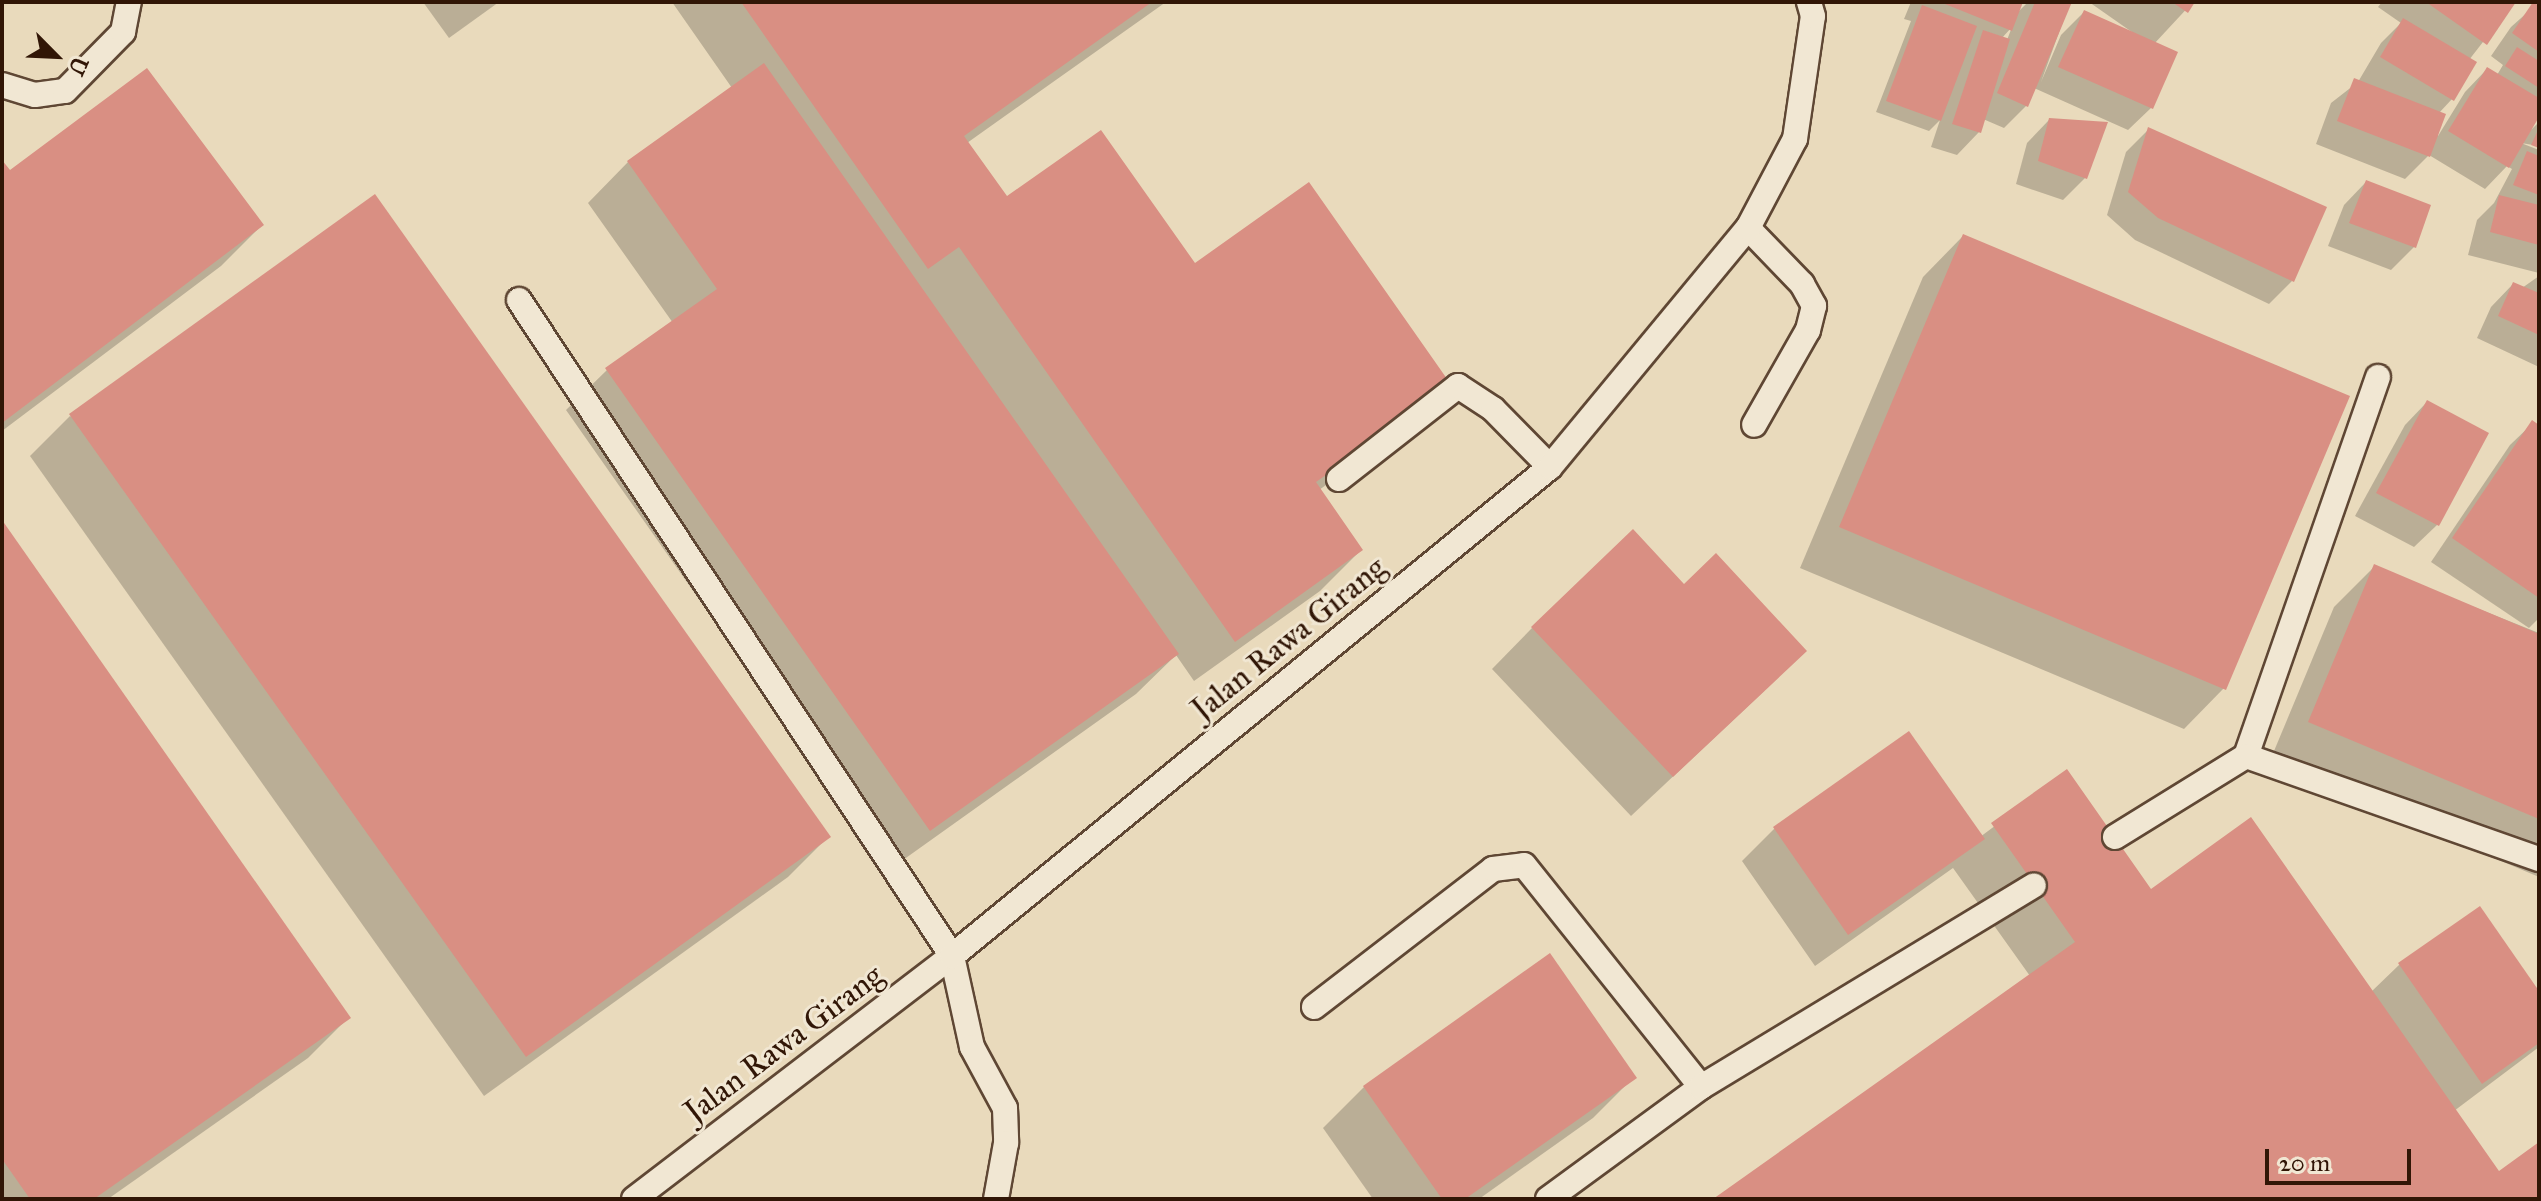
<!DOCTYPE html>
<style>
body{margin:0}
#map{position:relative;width:2541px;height:1201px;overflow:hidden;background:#e9dabc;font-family:"IM FELL Great Primer",serif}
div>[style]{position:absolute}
.shadow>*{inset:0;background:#0003}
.building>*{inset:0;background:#d98f83}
.roads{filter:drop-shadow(2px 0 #5f4734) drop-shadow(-2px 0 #5f4734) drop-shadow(0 2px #5f4734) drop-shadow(0 -2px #5f4734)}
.lane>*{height:24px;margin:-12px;padding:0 12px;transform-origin:12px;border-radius:12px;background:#f1e7d3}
span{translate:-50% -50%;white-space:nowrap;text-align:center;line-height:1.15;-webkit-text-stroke:6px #f1e7d3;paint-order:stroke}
.street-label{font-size:32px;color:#311606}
.frame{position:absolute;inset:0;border:4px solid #311606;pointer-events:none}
.north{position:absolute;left:16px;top:16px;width:80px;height:80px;-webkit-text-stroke:6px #f1e7d3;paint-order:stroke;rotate:114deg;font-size:22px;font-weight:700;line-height:32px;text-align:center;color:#311606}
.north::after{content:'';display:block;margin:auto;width:28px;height:36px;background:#311606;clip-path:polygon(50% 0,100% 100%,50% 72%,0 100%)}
.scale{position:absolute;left:2265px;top:1149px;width:146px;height:36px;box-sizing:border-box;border:4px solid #311606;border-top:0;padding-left:10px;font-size:24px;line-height:28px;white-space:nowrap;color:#311606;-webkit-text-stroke:6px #f1e7d3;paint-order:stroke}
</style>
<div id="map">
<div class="shadow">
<div style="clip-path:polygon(423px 2px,499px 2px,449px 38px)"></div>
<div style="clip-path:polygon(672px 2px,1166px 2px,967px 143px,1007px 199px,1195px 266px,1409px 426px,1319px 490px,1361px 550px,1320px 591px,1194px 681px,1176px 655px,1136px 694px,889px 870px,566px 410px,607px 370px,673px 323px,588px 203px,628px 162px,732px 88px)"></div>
<div style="clip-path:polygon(evenodd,1911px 2px,2021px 2px,2017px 13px,2028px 2px,2070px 2px,2041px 82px,2061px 35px,2084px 12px,2139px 37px,2089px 2px,2193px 2px,2154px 44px,2151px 108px,2128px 130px,2034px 88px,2027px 105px,2004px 128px,1983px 119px,1979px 132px,1957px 155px,1931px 147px,1940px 120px,1929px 131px,1876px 112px,1911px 21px,1904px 19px,1911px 2px,2012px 27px,2007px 40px,2001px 39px,2012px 27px)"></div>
<div style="clip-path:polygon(2382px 2px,2514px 2px,2469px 60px,2452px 99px,2439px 113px,2438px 136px,2465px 92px,2487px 69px,2497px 75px,2503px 65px,2491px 56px,2511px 27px,2539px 2px,2539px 113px,2531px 130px,2539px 122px,2539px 146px,2521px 143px,2539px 150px,2539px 273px,2468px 255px,2477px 220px,2494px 203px,2512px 169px,2507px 166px,2485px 189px,2429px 155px,2405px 179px,2316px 144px,2331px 103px,2358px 82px,2381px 43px,2401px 23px,2378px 7px)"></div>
<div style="clip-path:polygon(2049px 120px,2085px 178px,2063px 200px,2016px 184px,2027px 143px)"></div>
<div style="clip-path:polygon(2148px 130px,2292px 281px,2269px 304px,2135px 240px,2107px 215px,2126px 152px)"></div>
<div style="clip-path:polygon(2px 163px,9px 173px,262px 225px,221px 266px,2px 431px)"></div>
<div style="clip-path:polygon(2366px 182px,2414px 247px,2391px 270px,2328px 246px,2344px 205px)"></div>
<div style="clip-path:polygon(1963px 236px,2224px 688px,2184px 729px,1800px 568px,1923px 277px)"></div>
<div style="clip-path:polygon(2539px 276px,2539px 367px,2477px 338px,2491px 307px,2513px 284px,2522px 288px)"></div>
<div style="clip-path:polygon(2427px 402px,2437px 525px,2414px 547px,2355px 516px,2405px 425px)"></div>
<div style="clip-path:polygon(70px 416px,829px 836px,788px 877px,484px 1096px,30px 456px)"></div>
<div style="clip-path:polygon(2533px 423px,2539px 427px,2539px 618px,2529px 628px,2431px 562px,2510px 445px)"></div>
<div style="clip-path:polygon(2px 524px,348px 1018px,308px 1058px,108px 1199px,2px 1199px)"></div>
<div style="clip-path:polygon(2374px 567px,2539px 633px,2539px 877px,2269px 763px,2334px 607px)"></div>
<div style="clip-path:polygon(1532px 628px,1764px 691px,1631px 816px,1492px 669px)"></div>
<div style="clip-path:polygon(1909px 734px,1980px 837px,2067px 772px,2150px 891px,2371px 992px,2399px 965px,2479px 909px,2539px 994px,2539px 1047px,2454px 1111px,2498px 1173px,2539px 1144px,2539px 1199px,1717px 1199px,2030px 976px,1953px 868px,1815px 966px,1742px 861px,1774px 829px)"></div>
<div style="clip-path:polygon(1634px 1077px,1593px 1118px,1479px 1199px,1373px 1199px,1323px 1128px,1364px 1087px)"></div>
</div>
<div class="building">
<div style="clip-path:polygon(741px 2px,1152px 2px,964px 136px,1007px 196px,1101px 130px,1195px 263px,1309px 182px,1452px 386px,1316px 482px,1363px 550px,1235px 642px,959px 247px,928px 269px)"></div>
<div style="clip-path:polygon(1940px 2px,2023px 2px,2012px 31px)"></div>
<div style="clip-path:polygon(2035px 2px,2072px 2px,2028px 107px,1997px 93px)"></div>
<div style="clip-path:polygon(2172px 2px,2195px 2px,2188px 13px)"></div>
<div style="clip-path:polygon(2426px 2px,2516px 2px,2487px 45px)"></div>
<div style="clip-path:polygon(2533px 2px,2539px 6px,2539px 52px,2512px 33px)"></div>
<div style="clip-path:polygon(1922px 5px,1977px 26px,1941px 121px,1886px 101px)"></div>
<div style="clip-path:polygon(2084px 10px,2178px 52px,2153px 109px,2058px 67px)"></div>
<div style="clip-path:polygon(2403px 18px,2477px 62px,2454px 101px,2380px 57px)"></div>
<div style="clip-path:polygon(1983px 30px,2010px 39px,1981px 133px,1952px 124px)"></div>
<div style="clip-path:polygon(2517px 47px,2539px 61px,2539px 88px,2505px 66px)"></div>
<div style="clip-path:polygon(764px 63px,1179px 654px,930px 831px,605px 368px,717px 289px,627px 161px)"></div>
<div style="clip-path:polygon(2487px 67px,2539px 98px,2539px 117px,2509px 168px,2448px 131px)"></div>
<div style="clip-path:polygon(147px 68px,264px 225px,2px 423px,2px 160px,10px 170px)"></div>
<div style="clip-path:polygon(2354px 78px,2446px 114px,2430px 157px,2337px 121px)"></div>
<div style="clip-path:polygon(2049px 118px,2108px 122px,2087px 179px,2038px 161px)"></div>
<div style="clip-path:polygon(2148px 127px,2327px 207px,2294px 282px,2158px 218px,2128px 192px)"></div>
<div style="clip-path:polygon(2539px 128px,2539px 148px,2531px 145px)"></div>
<div style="clip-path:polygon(2527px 151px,2539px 156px,2539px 195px,2513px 185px)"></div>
<div style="clip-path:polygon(2366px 180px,2431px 205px,2416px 248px,2349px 223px)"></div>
<div style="clip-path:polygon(375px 194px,831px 837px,526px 1057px,69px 414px)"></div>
<div style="clip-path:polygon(2499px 195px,2539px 205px,2539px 245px,2490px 232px)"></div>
<div style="clip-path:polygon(1963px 234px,2350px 396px,2226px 690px,1839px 527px)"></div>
<div style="clip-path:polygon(2513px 282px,2539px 293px,2539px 335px,2498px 316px)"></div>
<div style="clip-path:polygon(2427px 400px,2489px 433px,2439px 526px,2376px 493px)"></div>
<div style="clip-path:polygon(2532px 420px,2539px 425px,2539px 598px,2452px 538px)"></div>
<div style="clip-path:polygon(2px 520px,351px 1018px,94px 1199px,30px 1199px,2px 1159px)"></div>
<div style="clip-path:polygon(1633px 529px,1684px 584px,1716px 553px,1807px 651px,1673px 777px,1531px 627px)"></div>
<div style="clip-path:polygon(2374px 564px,2539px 634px,2539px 819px,2308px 722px)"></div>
<div style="clip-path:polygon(1909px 731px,1985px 839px,1848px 935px,1773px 827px)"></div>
<div style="clip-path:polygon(2067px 769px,2151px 889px,2251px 817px,2499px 1171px,2539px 1142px,2539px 1199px,1713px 1199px,2075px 942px,1991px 823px)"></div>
<div style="clip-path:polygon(2480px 906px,2539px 991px,2539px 1043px,2482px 1084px,2398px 963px)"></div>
<div style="clip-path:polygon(1550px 953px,1637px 1078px,1465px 1199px,1442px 1199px,1363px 1086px)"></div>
</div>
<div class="roads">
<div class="lane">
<div style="left:2px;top:85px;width:34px;rotate:17deg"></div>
<div style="left:35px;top:95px;width:30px;rotate:-8deg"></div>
<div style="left:65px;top:91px;width:83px;rotate:-45.5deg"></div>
<div style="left:123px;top:32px;width:31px;rotate:-79deg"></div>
<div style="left:1748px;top:228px;width:78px;rotate:46deg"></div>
<div style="left:1802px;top:284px;width:25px;rotate:61deg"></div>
<div style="left:1814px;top:306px;width:25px;rotate:104deg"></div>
<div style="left:1808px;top:330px;width:109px;rotate:119.6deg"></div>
<div style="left:519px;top:300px;width:786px;rotate:56.57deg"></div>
<div style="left:952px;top:956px;width:93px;rotate:77.6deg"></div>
<div style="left:972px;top:1047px;width:69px;rotate:61.6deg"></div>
<div style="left:1005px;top:1108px;width:35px;rotate:88deg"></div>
<div style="left:1006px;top:1143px;width:57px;rotate:100.1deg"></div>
<div style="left:2378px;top:377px;width:401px;rotate:109.2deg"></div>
<div style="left:2246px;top:756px;width:311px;rotate:19.4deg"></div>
<div style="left:1339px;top:479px;width:151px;rotate:-38deg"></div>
<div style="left:1458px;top:386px;width:42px;rotate:33.3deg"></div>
<div style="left:1493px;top:409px;width:81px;rotate:45.5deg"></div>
<div style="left:2115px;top:837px;width:154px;rotate:-31.7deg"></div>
<div style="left:1314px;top:1007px;width:226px;rotate:-37.6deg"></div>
<div style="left:1493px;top:869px;width:31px;rotate:-7deg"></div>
<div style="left:1524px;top:865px;width:284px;rotate:51.4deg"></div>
<div style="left:634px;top:1199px;width:400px;rotate:-37.4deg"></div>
<div style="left:952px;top:956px;width:772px;rotate:-39.27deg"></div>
<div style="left:1550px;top:467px;width:310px;rotate:-50.4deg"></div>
<div style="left:1748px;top:228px;width:101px;rotate:-62.2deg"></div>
<div style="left:1795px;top:139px;width:124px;rotate:-81.7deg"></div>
<div style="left:1813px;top:16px;width:15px;rotate:-106deg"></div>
<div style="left:1548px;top:1199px;width:190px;rotate:-36.2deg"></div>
<div style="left:1701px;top:1087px;width:389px;rotate:-31.2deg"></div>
</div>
</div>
<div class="street-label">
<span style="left:1289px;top:639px;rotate:-39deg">Jalan Rawa Girang</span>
<span style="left:784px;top:1044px;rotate:-37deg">Jalan Rawa Girang</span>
</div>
<div class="frame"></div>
<div class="north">U</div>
<div class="scale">20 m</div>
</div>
